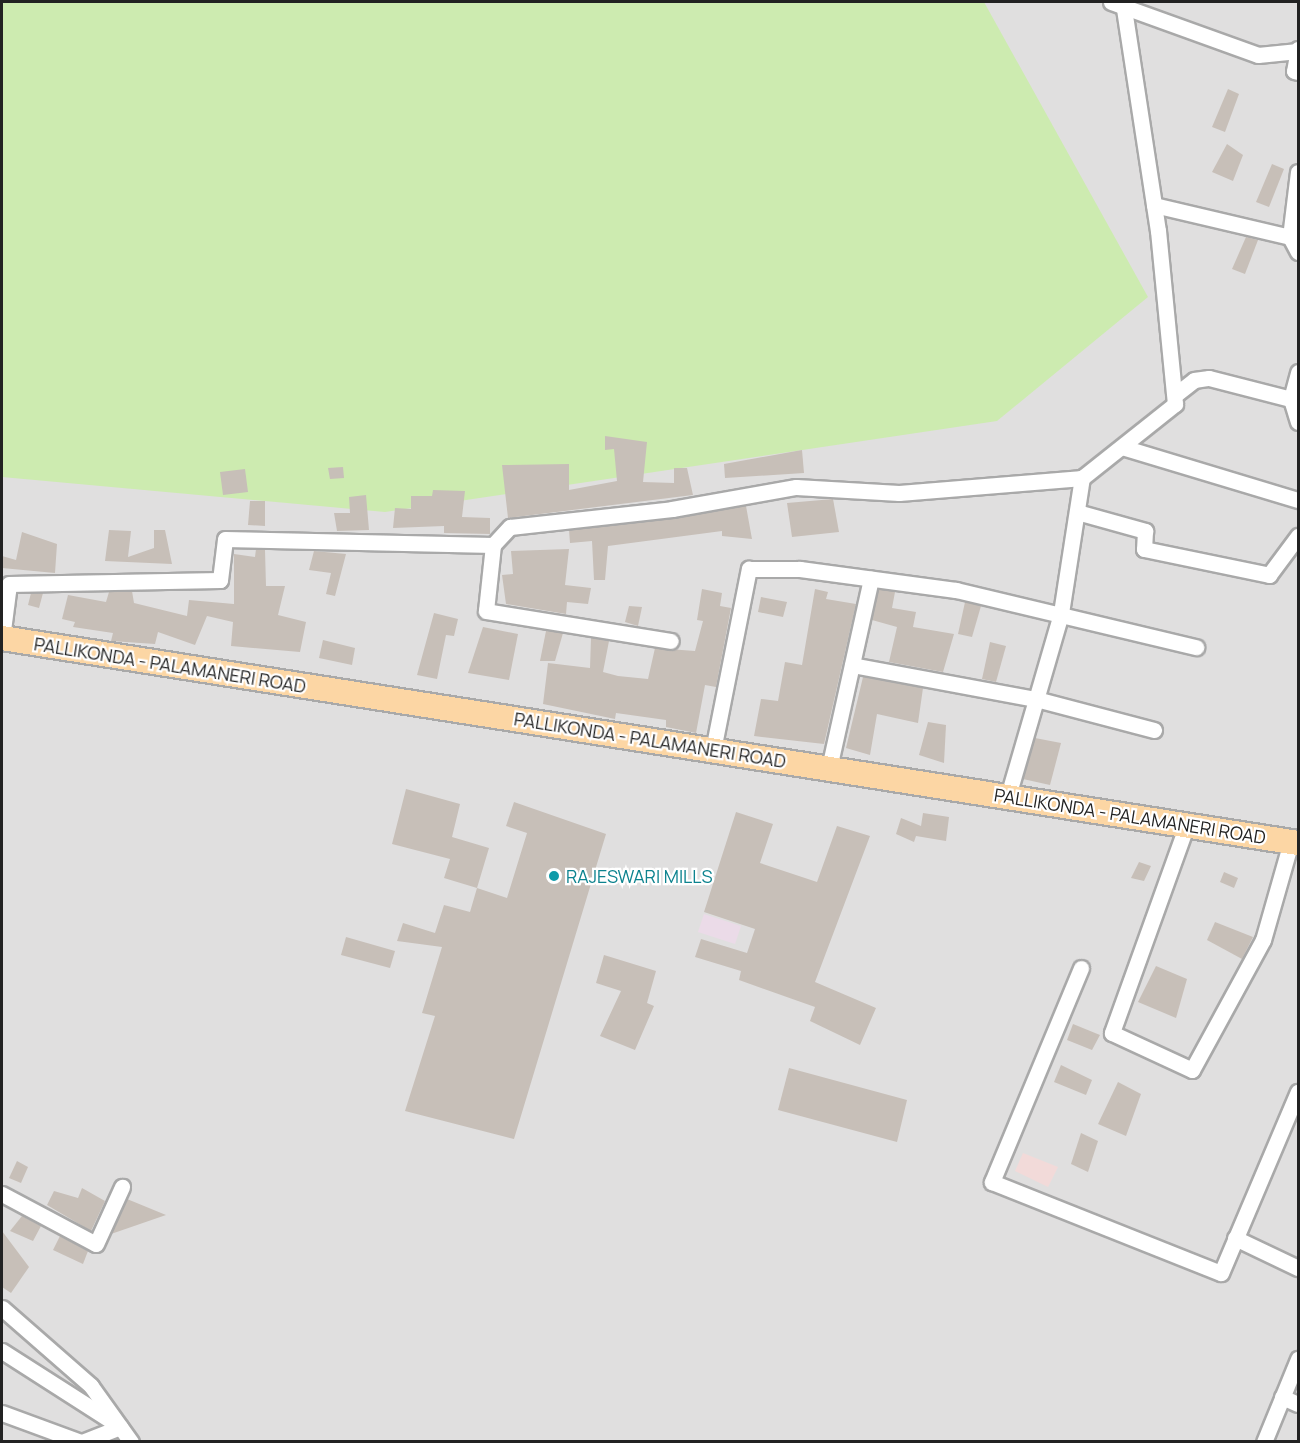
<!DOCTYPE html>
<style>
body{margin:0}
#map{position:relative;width:1300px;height:1443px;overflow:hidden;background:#f2efe9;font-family:Manrope,sans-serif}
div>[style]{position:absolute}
.residential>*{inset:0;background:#e0dfdf}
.commercial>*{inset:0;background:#f2dad9}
.industrial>*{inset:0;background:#ebdbe8}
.grass>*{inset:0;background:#cdebb0}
.building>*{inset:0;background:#c7bfb8}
.roads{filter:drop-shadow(2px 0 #a9a9a9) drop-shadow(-2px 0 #a9a9a9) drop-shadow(0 2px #a9a9a9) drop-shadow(0 -2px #a9a9a9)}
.minor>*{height:15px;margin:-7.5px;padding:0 7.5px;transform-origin:7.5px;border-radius:7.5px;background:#fff}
.primary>*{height:24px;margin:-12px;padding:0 12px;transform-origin:12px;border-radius:12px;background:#fcd6a4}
.dots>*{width:16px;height:16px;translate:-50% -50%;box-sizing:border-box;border:3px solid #fff;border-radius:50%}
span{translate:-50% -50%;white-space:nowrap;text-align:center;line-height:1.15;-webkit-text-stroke:4.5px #fff;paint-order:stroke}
.street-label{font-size:18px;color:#222}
.culture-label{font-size:18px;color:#0d838f}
.left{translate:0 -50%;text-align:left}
.frame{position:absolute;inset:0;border:3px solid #222;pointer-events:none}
</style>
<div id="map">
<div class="residential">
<div style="clip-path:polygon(2px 2px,1298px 2px,1298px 1441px,2px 1442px)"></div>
</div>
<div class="commercial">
<div style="clip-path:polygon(1023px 1153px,1058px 1167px,1048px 1187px,1015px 1171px)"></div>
</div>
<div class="industrial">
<div style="clip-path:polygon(704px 914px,741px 926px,735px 944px,698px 932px)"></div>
</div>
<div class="grass">
<div style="clip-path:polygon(2px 2px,984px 2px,1148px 297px,997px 421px,385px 512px,2px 477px)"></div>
</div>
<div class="building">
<div style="clip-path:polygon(1228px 89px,1239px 94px,1225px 132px,1212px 127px)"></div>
<div style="clip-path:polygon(1227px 144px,1243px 155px,1233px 181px,1212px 172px)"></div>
<div style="clip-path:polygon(1272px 164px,1284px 169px,1269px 207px,1256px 202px)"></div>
<div style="clip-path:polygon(1246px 237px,1258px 240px,1245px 274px,1232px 269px)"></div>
<div style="clip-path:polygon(605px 436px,647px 442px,643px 482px,674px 483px,674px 468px,687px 468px,693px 495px,508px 518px,502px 465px,569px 464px,569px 490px,617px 481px,614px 449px,605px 450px)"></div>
<div style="clip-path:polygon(802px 450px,804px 473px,725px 478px,724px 464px)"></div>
<div style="clip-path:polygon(343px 467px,344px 478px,330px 479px,328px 468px)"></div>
<div style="clip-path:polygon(245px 469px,248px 492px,223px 495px,220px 472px)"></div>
<div style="clip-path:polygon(433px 490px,465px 491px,462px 517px,490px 518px,490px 534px,444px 533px,444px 526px,393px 528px,395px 508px,411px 509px,411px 496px,432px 496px)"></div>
<div style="clip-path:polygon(366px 495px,369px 530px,337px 531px,334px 513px,350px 513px,349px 497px)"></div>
<div style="clip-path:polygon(833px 499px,839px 532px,792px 537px,787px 503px)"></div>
<div style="clip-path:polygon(250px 501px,265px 501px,265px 526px,248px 525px)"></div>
<div style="clip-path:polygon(746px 506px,752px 539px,722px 536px,722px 531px,608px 546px,605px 580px,594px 580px,592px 541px,570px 543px,569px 530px)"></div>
<div style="clip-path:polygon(109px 530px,131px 531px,128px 557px,154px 548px,154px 530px,165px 530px,172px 564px,105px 561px)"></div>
<div style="clip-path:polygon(22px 532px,57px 544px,55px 573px,2px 568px,2px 556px,16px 560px)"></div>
<div style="clip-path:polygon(256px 549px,265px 550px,266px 586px,285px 586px,278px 615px,306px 622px,300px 652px,231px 646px,233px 622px,207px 616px,195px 645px,158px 632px,155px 644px,111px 641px,113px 633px,73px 627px,75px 622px,62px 619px,68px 595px,106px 602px,109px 592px,132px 591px,134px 603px,187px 616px,189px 600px,234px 604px,234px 554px,255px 557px)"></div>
<div style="clip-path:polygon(569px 549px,565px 585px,591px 588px,588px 604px,567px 602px,566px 614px,506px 604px,502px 575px,513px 574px,511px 551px)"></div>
<div style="clip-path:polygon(314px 551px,346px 554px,335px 596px,326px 594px,331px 573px,309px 570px)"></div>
<div style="clip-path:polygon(702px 589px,722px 593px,720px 606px,731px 608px,716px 687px,705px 685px,696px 733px,666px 727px,666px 720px,616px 713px,615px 719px,543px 704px,548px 663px,590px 668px,591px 638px,609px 641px,603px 672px,618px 676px,648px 679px,655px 648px,695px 651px,703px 621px,697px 620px)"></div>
<div style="clip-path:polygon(815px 589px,828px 592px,826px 599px,856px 604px,824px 744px,754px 736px,761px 699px,778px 701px,785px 662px,802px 665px)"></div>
<div style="clip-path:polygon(879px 589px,895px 592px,892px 608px,916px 612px,913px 627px,954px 634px,943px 672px,889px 662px,897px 627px,872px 620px)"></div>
<div style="clip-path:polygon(31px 593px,43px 593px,39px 608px,28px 605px)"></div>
<div style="clip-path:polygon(761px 597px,787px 602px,783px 617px,758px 612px)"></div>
<div style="clip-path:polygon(965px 602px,981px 606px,972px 637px,958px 634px)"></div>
<div style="clip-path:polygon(629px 606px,642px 607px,638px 626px,625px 622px)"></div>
<div style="clip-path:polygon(434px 613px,458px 619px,454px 636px,446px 635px,437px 679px,417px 675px)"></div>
<div style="clip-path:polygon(483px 627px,518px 634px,509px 680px,468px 673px)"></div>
<div style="clip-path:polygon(546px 631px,563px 633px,555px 661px,540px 661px)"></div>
<div style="clip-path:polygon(323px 640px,355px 648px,352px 665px,319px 658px)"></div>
<div style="clip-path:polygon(990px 642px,1006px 646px,996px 682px,982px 679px)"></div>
<div style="clip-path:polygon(863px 677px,923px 688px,918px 723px,877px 714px,870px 755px,846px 748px)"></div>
<div style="clip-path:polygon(928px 722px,946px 725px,944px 763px,919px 755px)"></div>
<div style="clip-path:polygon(1035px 738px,1061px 743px,1050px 785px,1023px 779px)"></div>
<div style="clip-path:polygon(406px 789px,460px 804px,452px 837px,489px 848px,477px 888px,444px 878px,450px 859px,392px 844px)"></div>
<div style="clip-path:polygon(514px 802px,606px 834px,514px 1139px,405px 1111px,435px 1016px,422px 1013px,442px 947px,397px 941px,403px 923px,435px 933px,444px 905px,470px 912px,477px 888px,507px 898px,527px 833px,506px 826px)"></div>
<div style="clip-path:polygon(736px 812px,773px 824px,760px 863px,817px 882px,837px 826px,870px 836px,815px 982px,876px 1008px,860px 1045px,810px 1021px,815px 1007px,739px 980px,741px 971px,695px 957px,701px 939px,747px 953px,755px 929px,704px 912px)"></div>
<div style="clip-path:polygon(923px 813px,949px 817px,946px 841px,916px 836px,914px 842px,896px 834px,901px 818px,921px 826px)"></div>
<div style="clip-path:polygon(1139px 862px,1151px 866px,1144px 881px,1131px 878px)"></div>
<div style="clip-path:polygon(1224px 872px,1238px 878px,1234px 888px,1220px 882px)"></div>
<div style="clip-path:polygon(1215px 922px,1253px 937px,1242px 959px,1207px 940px)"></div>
<div style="clip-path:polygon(346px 937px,395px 951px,390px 968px,341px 955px)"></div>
<div style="clip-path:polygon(604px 955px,656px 971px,647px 1003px,654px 1006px,635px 1050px,600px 1036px,621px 991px,596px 983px)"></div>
<div style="clip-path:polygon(1156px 966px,1187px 979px,1176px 1018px,1138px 1002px)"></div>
<div style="clip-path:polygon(1073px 1024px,1100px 1035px,1092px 1050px,1067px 1040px)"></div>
<div style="clip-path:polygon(1061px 1065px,1092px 1080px,1086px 1095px,1054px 1082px)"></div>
<div style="clip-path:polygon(789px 1068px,907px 1100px,897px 1142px,778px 1110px)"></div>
<div style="clip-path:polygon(1118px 1082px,1141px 1094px,1126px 1136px,1098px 1124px)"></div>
<div style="clip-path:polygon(1081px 1133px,1098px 1141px,1088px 1172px,1071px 1164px)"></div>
<div style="clip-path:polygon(17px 1161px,28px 1167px,21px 1183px,9px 1178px)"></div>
<div style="clip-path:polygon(82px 1188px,105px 1201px,91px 1231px,47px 1205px,54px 1191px,78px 1198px)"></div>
<div style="clip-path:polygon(127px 1199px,166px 1215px,111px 1234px)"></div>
<div style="clip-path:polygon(22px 1216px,41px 1226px,33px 1241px,10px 1231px)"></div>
<div style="clip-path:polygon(2px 1231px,29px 1267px,11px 1293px,2px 1287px)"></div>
<div style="clip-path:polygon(60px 1236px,88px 1251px,83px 1264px,53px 1250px)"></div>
</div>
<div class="roads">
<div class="minor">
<div style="left:1111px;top:2px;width:156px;rotate:19.8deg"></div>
<div style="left:1258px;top:55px;width:40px;rotate:-5.7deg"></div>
<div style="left:1298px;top:49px;width:22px;rotate:100deg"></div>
<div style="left:1294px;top:71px;width:4px;rotate:14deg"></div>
<div style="left:1298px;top:172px;width:65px;rotate:97deg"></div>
<div style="left:1290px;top:237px;width:17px;rotate:62deg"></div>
<div style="left:1154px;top:205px;width:140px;rotate:13.2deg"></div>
<div style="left:1175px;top:395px;width:24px;rotate:-38deg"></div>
<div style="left:1194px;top:380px;width:15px;rotate:-8deg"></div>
<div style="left:1209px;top:378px;width:85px;rotate:14.4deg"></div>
<div style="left:1291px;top:399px;width:28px;rotate:-75deg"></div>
<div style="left:1291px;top:399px;width:24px;rotate:73deg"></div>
<div style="left:1122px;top:447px;width:184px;rotate:16.8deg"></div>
<div style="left:1077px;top:512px;width:71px;rotate:15.6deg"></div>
<div style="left:1145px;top:531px;width:18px;rotate:93deg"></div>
<div style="left:1144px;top:549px;width:128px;rotate:11.7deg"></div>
<div style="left:1269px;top:575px;width:49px;rotate:-53.4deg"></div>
<div style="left:493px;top:545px;width:66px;rotate:96.1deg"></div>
<div style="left:486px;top:611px;width:187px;rotate:9.2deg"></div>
<div style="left:2px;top:638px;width:54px;rotate:-82.6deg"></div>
<div style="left:9px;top:584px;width:211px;rotate:-1.1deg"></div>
<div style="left:220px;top:580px;width:41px;rotate:-83deg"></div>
<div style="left:225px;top:539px;width:268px;rotate:1.3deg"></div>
<div style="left:493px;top:545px;width:25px;rotate:-47deg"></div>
<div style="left:510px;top:527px;width:163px;rotate:-6.3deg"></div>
<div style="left:672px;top:509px;width:126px;rotate:-10.1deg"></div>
<div style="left:796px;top:487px;width:103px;rotate:3.3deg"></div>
<div style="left:899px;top:493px;width:184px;rotate:-4.7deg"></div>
<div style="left:1082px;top:478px;width:119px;rotate:-38.5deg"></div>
<div style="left:1175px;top:404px;width:174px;rotate:-95.6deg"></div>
<div style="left:1158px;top:231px;width:232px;rotate:-98.7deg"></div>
<div style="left:852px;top:665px;width:187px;rotate:10.5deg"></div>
<div style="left:1036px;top:699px;width:122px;rotate:14.7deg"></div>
<div style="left:713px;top:750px;width:185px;rotate:-78.8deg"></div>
<div style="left:749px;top:569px;width:51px"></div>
<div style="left:800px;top:569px;width:157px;rotate:7.7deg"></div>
<div style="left:956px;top:590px;width:247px;rotate:13.4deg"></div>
<div style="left:829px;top:768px;width:194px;rotate:-77.5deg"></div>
<div style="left:1008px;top:796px;width:191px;rotate:-73.8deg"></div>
<div style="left:1061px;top:613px;width:137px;rotate:-81.2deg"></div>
<div style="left:1186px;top:827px;width:219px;rotate:109.8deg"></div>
<div style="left:1112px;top:1033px;width:88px;rotate:24.8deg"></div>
<div style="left:1192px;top:1070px;width:148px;rotate:-61.4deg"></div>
<div style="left:1263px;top:940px;width:102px;rotate:-74.1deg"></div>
<div style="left:1081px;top:968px;width:232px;rotate:112.6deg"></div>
<div style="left:992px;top:1182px;width:246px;rotate:21.7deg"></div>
<div style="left:1221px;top:1273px;width:197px;rotate:-67deg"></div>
<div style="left:2px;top:1194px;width:106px;rotate:28deg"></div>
<div style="left:96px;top:1244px;width:63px;rotate:-65.5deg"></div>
<div style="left:1235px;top:1238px;width:70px;rotate:25.5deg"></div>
<div style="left:2px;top:1308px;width:118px;rotate:41.2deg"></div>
<div style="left:91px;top:1386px;width:69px;rotate:54.5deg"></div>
<div style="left:2px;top:1351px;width:132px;rotate:32.6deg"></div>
<div style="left:1282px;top:1397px;width:17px;rotate:24deg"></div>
<div style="left:2px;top:1413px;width:84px;rotate:20.2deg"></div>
<div style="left:82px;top:1442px;width:41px;rotate:-21.5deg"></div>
<div style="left:1264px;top:1442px;width:90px;rotate:-67.7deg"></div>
</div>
<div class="primary">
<div style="left:2px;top:638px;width:1312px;rotate:8.99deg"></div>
</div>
</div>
<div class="dots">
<div style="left:554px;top:876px;background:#0f9aa8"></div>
</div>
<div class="street-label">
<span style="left:170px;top:665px;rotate:9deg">PALLIKONDA - PALAMANERI ROAD</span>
<span style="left:650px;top:740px;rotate:9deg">PALLIKONDA - PALAMANERI ROAD</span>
<span style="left:1130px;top:816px;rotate:9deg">PALLIKONDA - PALAMANERI ROAD</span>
</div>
<div class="culture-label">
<span class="left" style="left:566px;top:876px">RAJESWARI MILLS</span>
</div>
<div class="frame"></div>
</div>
